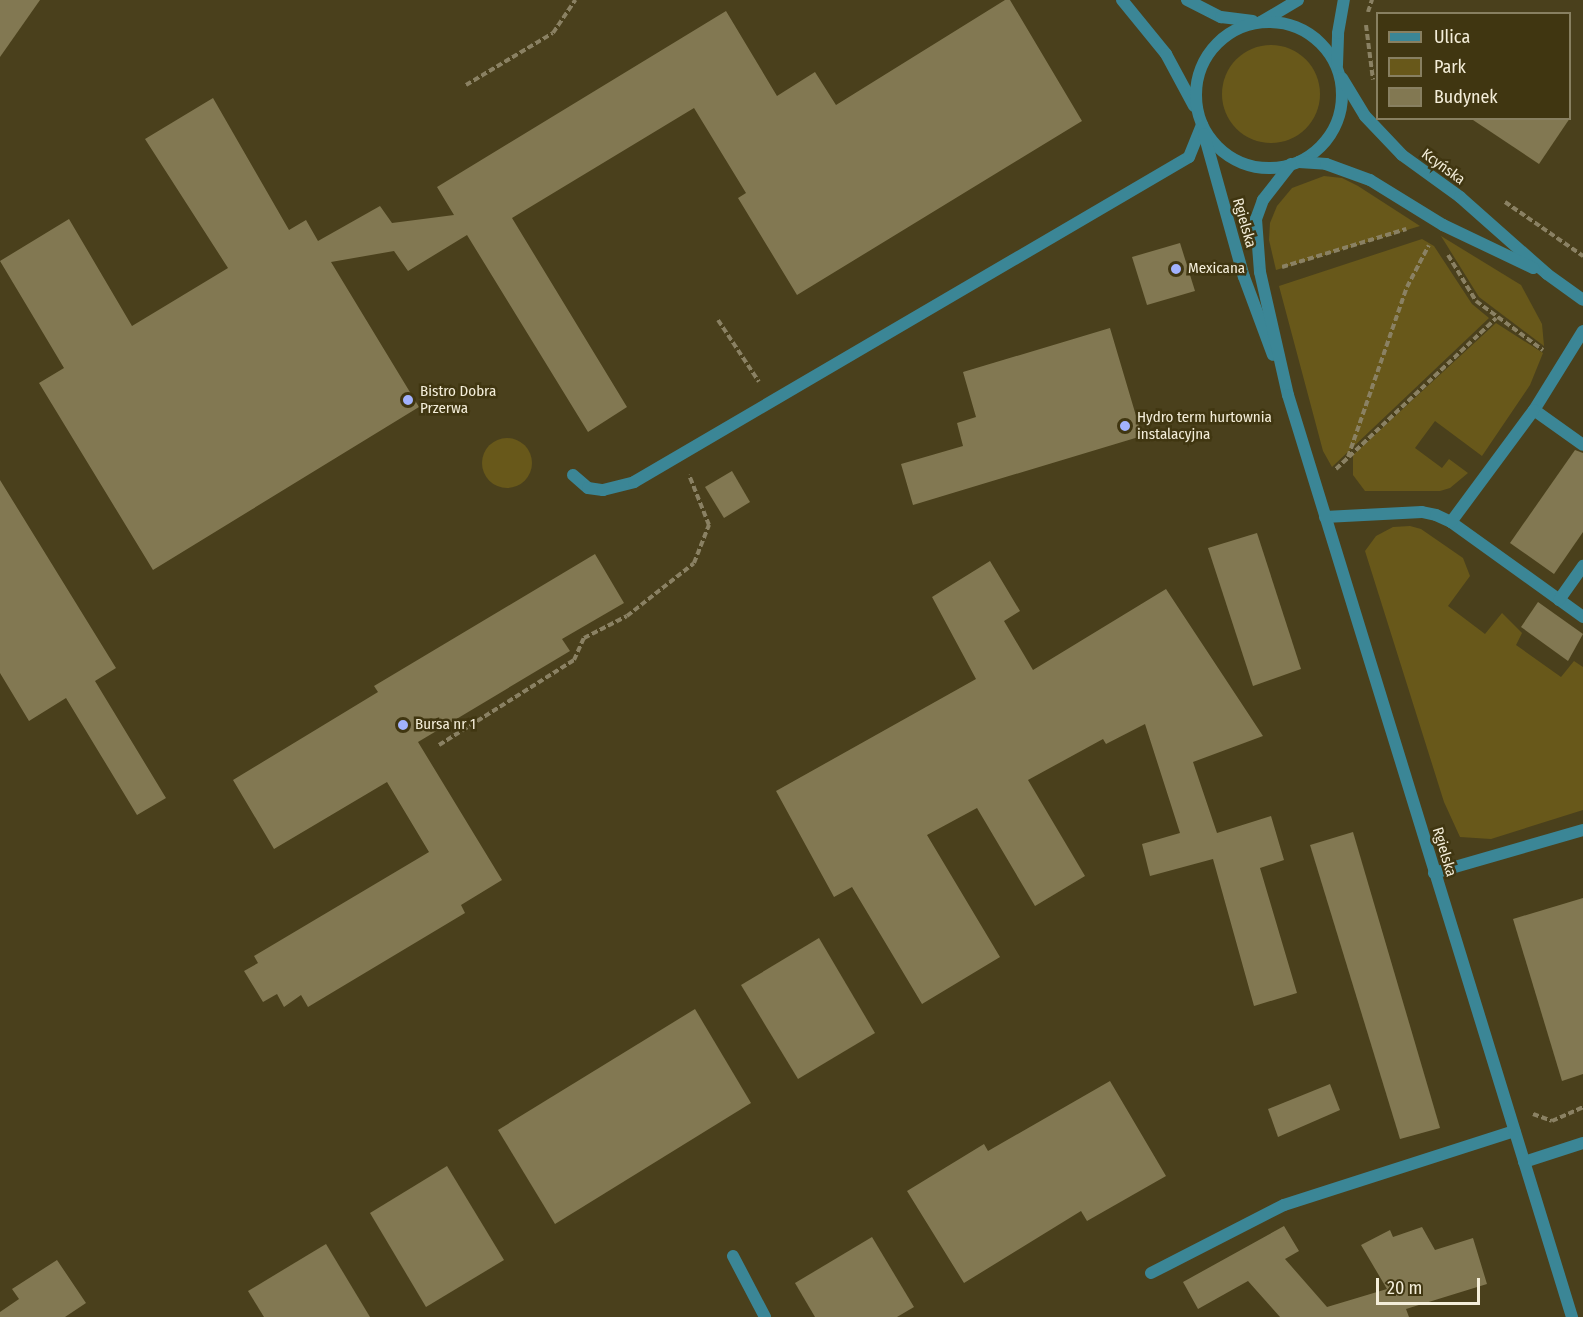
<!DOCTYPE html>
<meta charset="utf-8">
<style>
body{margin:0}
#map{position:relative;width:1583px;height:1317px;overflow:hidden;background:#4a401c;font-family:"Fira Sans Condensed",sans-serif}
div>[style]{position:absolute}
.green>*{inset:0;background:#68581a}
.round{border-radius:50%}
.building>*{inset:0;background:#827852}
.path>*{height:4px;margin-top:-2px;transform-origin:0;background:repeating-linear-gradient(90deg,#8a8163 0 6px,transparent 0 9px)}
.service>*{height:12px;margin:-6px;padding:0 6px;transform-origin:6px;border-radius:6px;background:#3b8696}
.minor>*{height:12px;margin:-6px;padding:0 6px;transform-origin:6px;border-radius:6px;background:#3b8696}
.tertiary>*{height:12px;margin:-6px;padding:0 6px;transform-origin:6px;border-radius:6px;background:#3b8696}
.tertiary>.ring{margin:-6px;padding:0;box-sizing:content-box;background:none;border:12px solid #3b8696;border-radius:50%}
.dots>*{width:16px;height:16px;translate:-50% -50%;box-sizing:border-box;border:3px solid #403611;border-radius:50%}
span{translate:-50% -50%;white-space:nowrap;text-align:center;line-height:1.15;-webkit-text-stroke:5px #403611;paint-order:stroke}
.street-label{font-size:15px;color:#f4eeda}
.poi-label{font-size:15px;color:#f4eeda}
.left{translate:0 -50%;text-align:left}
.legend{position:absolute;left:1376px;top:12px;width:195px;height:108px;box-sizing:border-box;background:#403611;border:2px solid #888061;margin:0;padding:8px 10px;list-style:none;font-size:18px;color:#f4eeda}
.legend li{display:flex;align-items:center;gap:12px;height:30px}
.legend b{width:30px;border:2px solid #888061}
.scale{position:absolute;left:1376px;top:1278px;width:104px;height:27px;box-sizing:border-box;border:3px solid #f4eeda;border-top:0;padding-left:8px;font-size:18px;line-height:21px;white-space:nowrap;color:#f4eeda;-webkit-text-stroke:4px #403611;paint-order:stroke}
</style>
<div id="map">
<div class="green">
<div class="round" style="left:1222px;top:45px;width:98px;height:98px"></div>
<div style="clip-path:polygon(1324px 176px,1342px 178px,1358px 186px,1420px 226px,1276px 270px,1269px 240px,1270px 223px,1277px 206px,1292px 188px)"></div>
<div style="clip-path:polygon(1441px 236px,1521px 285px,1542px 324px,1544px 346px,1479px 297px)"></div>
<div style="clip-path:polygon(1422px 239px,1434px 246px,1472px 304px,1489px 318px,1332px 467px,1323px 451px,1279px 286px)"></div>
<div style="clip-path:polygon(1496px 323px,1543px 353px,1530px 385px,1482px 456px,1435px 421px,1415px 448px,1442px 468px,1449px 459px,1468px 473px,1450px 488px,1440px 491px,1365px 491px,1353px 475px,1353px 455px)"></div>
<div class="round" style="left:482px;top:438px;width:50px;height:50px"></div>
<div style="clip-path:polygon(1410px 526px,1421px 529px,1463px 558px,1470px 576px,1448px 606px,1485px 634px,1502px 613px,1522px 633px,1516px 645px,1561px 677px,1574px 661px,1583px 667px,1583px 810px,1491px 839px,1460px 837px,1444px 802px,1365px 551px,1376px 536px,1393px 527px)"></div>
</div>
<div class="building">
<div style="clip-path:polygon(0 0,40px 0,0 57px)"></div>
<div style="clip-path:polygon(1005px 0,1010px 0,1082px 121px,797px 295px,738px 198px,746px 193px,694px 108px,512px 218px,627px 407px,588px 432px,467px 235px,408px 271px,394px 251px,331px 262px,419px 407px,153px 570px,39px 383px,64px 368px,0 261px,69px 219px,132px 326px,228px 268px,145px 139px,213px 98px,289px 230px,306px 220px,318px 241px,380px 206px,392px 223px,454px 215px,437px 187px,726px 11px,777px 96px,815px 72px,836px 105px)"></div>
<div style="clip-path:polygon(1470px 118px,1570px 118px,1539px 164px)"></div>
<div style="clip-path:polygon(1180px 243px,1195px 291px,1147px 305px,1132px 257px)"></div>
<div style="clip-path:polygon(1110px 328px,1142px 436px,913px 505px,901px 464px,963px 446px,957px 423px,976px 417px,963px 372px)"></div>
<div style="clip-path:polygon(1575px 450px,1583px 453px,1583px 532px,1554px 574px,1510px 543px)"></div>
<div style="clip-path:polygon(732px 471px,750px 502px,724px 518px,705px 487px)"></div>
<div style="clip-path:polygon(0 480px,116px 668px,95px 681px,166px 798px,137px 815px,66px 698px,29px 721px,0 673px)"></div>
<div style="clip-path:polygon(1257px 533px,1301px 669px,1253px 686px,1208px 548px)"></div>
<div style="clip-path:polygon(595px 554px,624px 603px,562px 639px,570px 651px,418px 742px,502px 880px,461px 905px,465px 913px,308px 1007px,301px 995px,284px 1007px,277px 994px,263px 1002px,244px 971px,258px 963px,254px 956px,429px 852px,387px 782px,274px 849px,233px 780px,378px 692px,374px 686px)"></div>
<div style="clip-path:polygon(990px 561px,1020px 611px,1004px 621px,1033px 670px,1166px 589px,1263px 736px,1193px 762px,1217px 833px,1271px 816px,1284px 860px,1260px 868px,1297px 993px,1254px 1006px,1213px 859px,1150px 876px,1142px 844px,1180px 833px,1145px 724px,1106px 744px,1103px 739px,1028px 780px,1085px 876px,1035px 906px,977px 808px,927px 835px,1000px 957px,922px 1004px,852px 887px,834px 897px,776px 791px,976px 679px,932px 597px)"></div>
<div style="clip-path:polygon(1538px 602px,1583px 634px,1568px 661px,1521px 627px)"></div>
<div style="clip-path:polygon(1353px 832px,1440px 1128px,1400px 1139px,1310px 845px)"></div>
<div style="clip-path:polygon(1583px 898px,1583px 1074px,1562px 1081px,1513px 919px)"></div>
<div style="clip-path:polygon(819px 938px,875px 1033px,798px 1079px,741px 985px)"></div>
<div style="clip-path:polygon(695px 1009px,751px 1103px,555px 1224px,498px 1130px)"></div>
<div style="clip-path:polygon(1110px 1081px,1166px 1176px,1087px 1221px,1081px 1211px,964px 1283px,907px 1191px,984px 1144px,988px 1151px)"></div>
<div style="clip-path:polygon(1330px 1084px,1340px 1110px,1278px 1137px,1268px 1109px)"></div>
<div style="clip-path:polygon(447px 1166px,504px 1260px,426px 1307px,370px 1213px)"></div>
<div style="clip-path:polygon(1284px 1226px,1299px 1251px,1285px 1259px,1327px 1307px,1387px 1289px,1361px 1245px,1390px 1230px,1393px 1237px,1422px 1227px,1435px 1250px,1473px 1238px,1487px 1284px,1406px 1309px,1409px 1317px,1280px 1317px,1248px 1281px,1198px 1309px,1183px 1282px)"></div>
<div style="clip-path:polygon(872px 1237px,914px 1307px,897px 1317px,815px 1317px,795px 1283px)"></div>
<div style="clip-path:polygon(326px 1244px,370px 1317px,264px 1317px,248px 1291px)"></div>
<div style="clip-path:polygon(57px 1260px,86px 1303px,65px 1317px,0 1317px,0 1312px,19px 1299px,12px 1289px)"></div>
</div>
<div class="path">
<div style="left:1368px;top:12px;width:13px;rotate:-72deg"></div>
<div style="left:1366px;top:25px;width:55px;rotate:82.7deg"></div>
<div style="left:466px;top:85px;width:101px;rotate:-30.9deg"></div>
<div style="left:553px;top:33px;width:40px;rotate:-56deg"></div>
<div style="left:1505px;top:202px;width:95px;rotate:34.7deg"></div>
<div style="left:1448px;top:255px;width:54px;rotate:58.7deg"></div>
<div style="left:1476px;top:301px;width:83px;rotate:36.2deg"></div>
<div style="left:1282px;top:267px;width:130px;rotate:-17deg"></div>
<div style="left:718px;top:320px;width:74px;rotate:56.5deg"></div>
<div style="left:1348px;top:457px;width:180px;rotate:-70.9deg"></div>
<div style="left:1407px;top:287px;width:47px;rotate:-62.4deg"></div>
<div style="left:1336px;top:469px;width:220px;rotate:-43.3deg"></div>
<div style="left:439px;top:745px;width:160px;rotate:-32.2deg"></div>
<div style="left:574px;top:660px;width:24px;rotate:-66deg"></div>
<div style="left:584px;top:638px;width:48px;rotate:-27.1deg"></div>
<div style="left:627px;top:616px;width:85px;rotate:-38.3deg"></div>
<div style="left:694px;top:563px;width:41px;rotate:-68.5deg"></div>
<div style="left:709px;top:525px;width:54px;rotate:-111.8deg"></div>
<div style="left:1533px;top:1114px;width:20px;rotate:20deg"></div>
<div style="left:1552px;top:1121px;width:34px;rotate:-24deg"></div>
</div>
<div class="service">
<div style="left:1583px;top:331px;width:93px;rotate:121.8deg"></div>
<div style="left:1534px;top:410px;width:60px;rotate:35.5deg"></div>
<div style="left:573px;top:475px;width:20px;rotate:41deg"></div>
<div style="left:588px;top:488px;width:15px;rotate:8deg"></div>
<div style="left:603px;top:490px;width:32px;rotate:-14deg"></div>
<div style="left:634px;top:482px;width:643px;rotate:-30.35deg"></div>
<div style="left:1189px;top:157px;width:35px;rotate:-68deg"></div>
<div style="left:1325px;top:517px;width:97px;rotate:-3deg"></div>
<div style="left:1422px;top:512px;width:14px;rotate:12deg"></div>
<div style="left:1436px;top:515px;width:17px;rotate:25deg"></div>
<div style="left:1451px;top:522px;width:163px;rotate:35.7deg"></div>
<div style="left:1451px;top:522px;width:139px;rotate:-53.5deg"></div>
<div style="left:1559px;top:600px;width:42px;rotate:-54.8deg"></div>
<div style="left:1434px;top:873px;width:155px;rotate:-16.1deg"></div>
<div style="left:733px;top:1256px;width:69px;rotate:62.3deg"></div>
<div style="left:1151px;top:1273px;width:149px;rotate:-27.1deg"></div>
<div style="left:1284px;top:1205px;width:242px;rotate:-17.8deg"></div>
</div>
<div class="minor">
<div style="left:1524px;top:1162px;width:62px;rotate:-17.9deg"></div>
</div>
<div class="tertiary">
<div style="left:1122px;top:0;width:70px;rotate:50.8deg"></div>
<div style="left:1166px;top:54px;width:59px;rotate:61.7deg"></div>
<div style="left:1187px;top:0;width:38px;rotate:27deg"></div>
<div style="left:1221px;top:17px;width:32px;rotate:7deg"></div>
<div style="left:1261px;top:22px;width:43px;rotate:-30.7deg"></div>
<div class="ring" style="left:1196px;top:22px;width:134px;height:134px"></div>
<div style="left:1337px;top:65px;width:32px;rotate:-88deg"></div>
<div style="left:1338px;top:33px;width:34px;rotate:-80deg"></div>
<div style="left:1342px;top:78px;width:44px;rotate:58.8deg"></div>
<div style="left:1365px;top:116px;width:54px;rotate:46.5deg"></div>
<div style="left:1402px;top:155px;width:72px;rotate:35.9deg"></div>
<div style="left:1460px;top:197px;width:116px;rotate:41.5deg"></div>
<div style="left:1547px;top:274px;width:44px;rotate:35.8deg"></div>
<div style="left:1204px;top:134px;width:148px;rotate:74.4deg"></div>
<div style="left:1244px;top:277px;width:83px;rotate:69.6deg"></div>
<div style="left:1299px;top:162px;width:27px;rotate:4deg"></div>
<div style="left:1326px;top:164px;width:47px;rotate:20deg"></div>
<div style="left:1370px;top:180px;width:86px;rotate:31.7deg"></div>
<div style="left:1443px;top:225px;width:100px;rotate:25.5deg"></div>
<div style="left:1291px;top:164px;width:46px;rotate:127.9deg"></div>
<div style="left:1263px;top:200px;width:20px;rotate:110deg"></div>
<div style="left:1256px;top:219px;width:53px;rotate:85.7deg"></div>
<div style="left:1260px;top:272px;width:126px;rotate:77.2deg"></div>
<div style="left:1288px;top:395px;width:965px;rotate:72.88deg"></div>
</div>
<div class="dots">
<div style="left:1176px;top:269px;background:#a2b2fd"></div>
<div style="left:408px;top:400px;background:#a2b2fd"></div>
<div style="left:1125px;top:426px;background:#a2b2fd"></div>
<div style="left:403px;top:725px;background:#a2b2fd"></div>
</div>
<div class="street-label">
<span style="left:1443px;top:167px;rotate:36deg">Kcyńska</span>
<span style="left:1244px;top:223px;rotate:74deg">Rgielska</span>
<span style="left:1444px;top:852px;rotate:73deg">Rgielska</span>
</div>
<div class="poi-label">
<span class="left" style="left:1188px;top:269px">Mexicana</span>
<span class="left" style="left:420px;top:400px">Bistro Dobra<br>Przerwa</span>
<span class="left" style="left:1137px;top:426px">Hydro term hurtownia<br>instalacyjna</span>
<span class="left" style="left:415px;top:725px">Bursa nr 1</span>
</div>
<ul class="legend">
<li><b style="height:8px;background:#3b8696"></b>Ulica</li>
<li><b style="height:16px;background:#68581a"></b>Park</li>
<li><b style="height:16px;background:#827852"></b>Budynek</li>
</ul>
<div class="scale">20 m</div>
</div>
